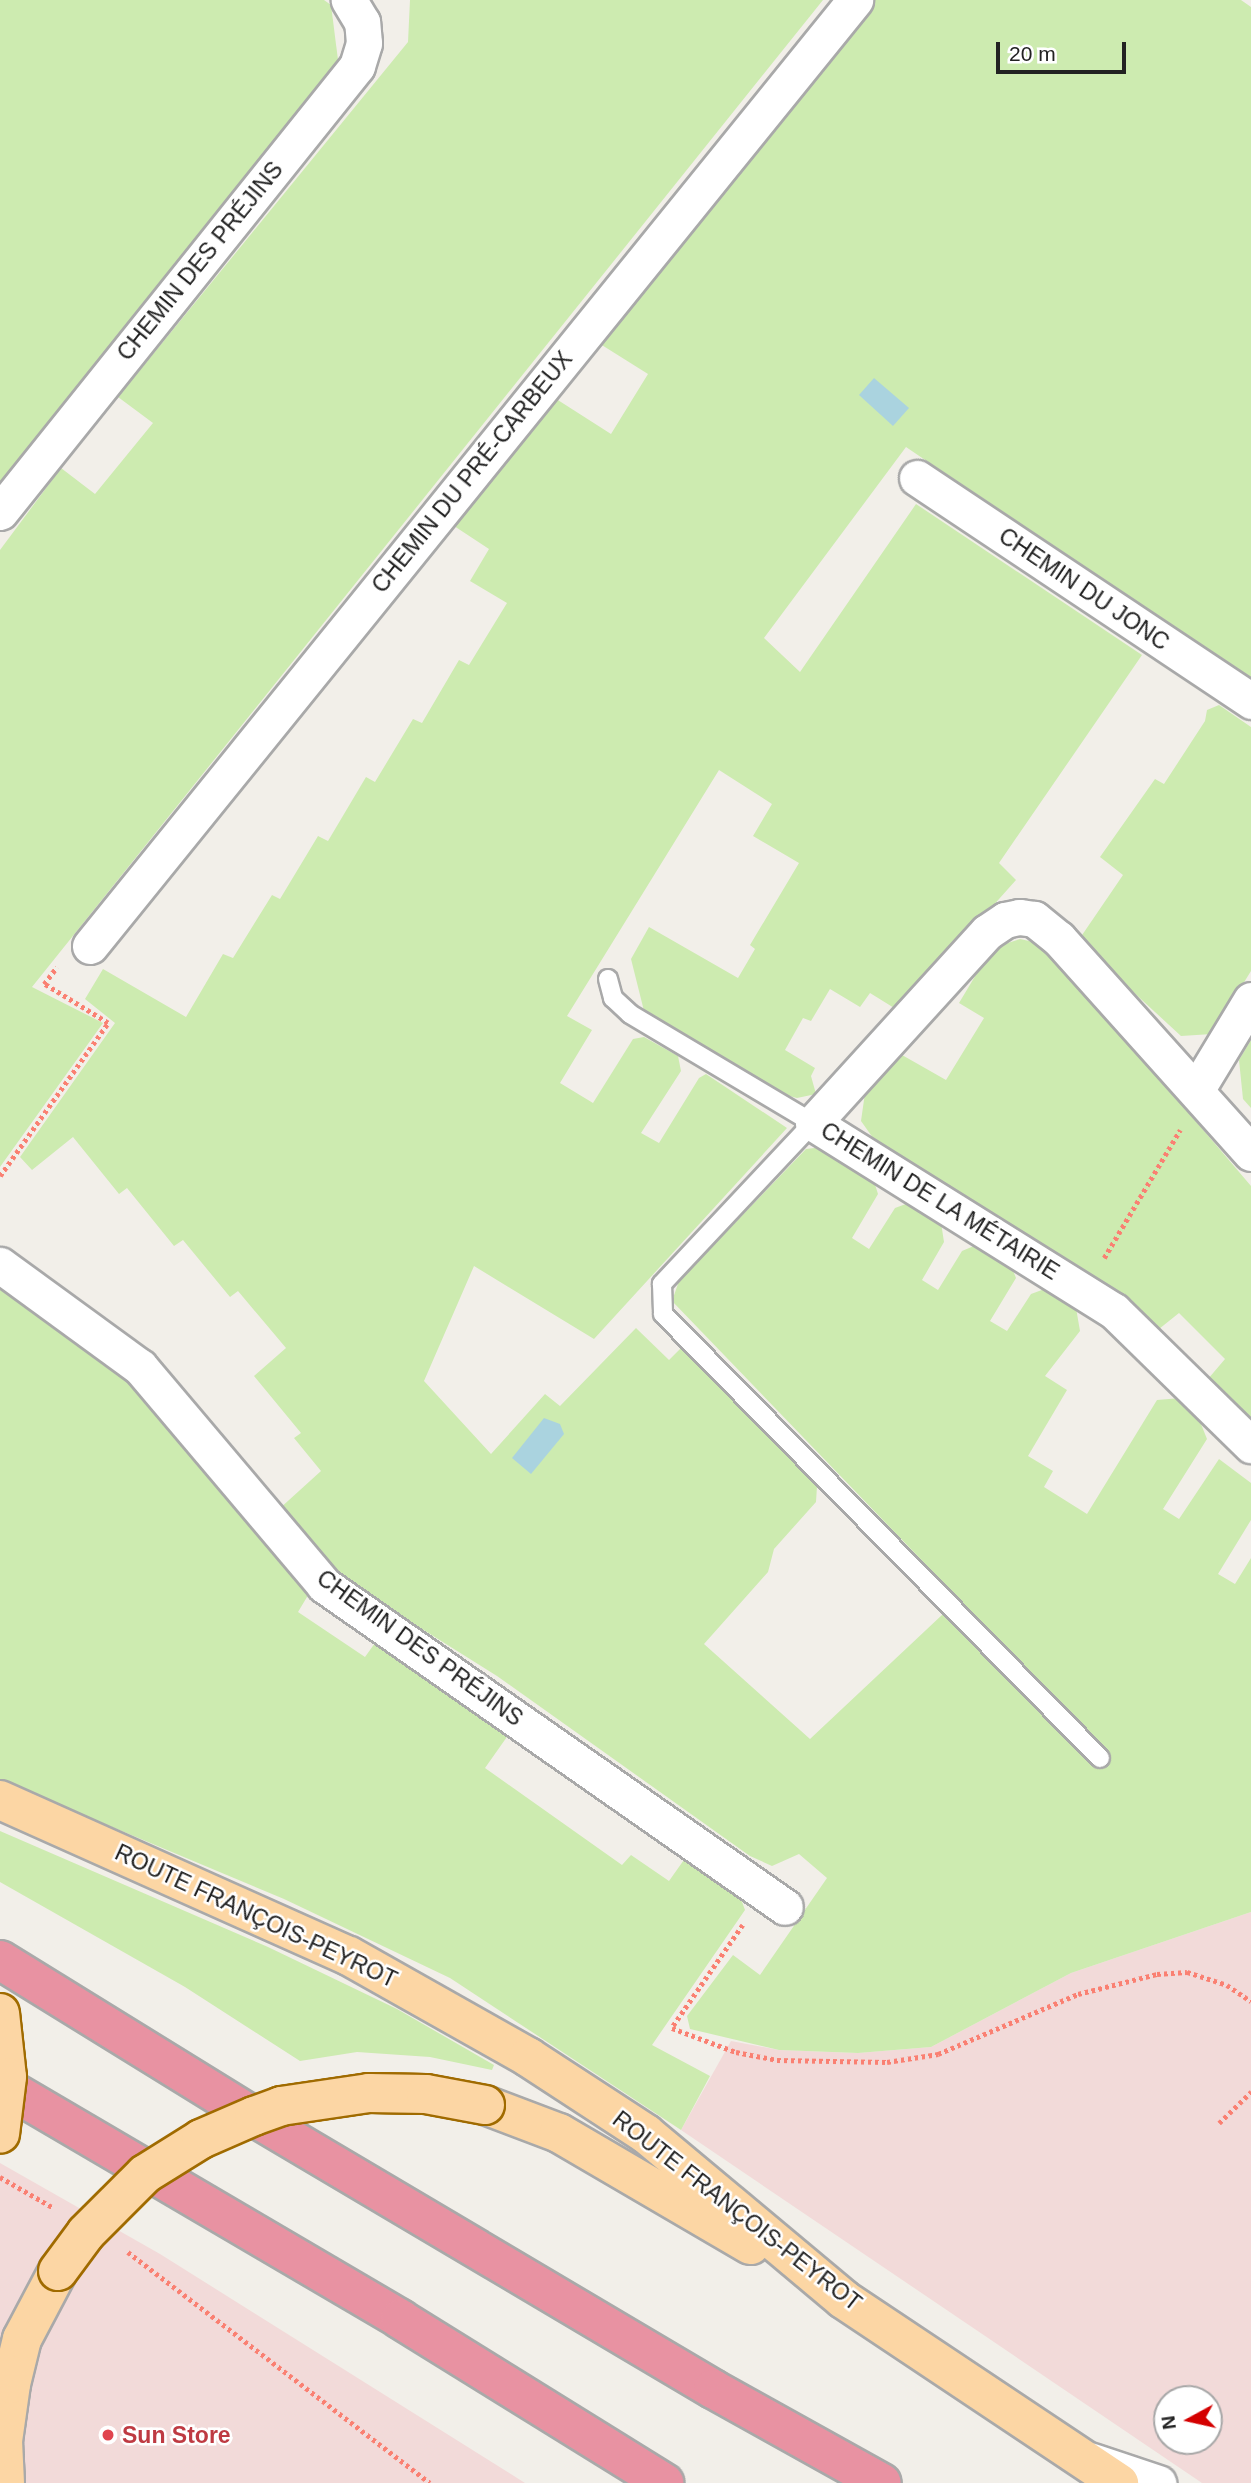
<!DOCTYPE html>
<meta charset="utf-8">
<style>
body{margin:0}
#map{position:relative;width:1251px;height:2483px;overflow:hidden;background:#f2efe9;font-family:Helvetica,sans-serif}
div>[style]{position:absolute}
.commercial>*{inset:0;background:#f2dad9}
.grass>*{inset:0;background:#cdebb0}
.water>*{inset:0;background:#aad3df}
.path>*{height:4.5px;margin-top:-2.25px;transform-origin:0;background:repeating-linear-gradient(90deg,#fa8072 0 3.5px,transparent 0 7px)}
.roads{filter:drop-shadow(2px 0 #a9a9a9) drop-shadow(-2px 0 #a9a9a9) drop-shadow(0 2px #a9a9a9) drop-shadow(0 -2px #a9a9a9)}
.service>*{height:18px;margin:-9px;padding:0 9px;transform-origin:9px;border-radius:9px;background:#fff}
.minor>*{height:35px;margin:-17.5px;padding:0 17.5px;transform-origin:17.5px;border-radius:17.5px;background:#fff}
.primary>*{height:38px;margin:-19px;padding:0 19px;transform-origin:19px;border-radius:19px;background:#fcd6a4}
.motorway>*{height:38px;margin:-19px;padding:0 19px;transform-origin:19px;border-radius:19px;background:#e892a2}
.bridges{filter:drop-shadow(2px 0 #a06b00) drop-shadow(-2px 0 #a06b00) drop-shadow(0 2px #a06b00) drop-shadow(0 -2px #a06b00)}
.primary-bridge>*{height:38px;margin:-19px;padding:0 19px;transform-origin:19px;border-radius:19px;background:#fcd6a4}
.dots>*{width:19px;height:19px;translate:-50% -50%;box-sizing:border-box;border:4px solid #fff;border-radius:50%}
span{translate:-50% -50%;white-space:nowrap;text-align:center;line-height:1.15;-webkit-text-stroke:5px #fff;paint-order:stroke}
.street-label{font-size:23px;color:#222}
.health-label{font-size:23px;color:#be3a42;font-weight:700}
.left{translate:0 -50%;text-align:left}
.north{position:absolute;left:1153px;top:2385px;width:70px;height:70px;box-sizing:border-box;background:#fff;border:2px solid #a7a7a7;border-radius:50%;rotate:262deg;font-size:19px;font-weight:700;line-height:28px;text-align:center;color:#222}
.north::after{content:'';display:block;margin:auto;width:24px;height:32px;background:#d40000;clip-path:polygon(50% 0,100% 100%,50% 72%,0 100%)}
.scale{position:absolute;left:996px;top:42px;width:130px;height:32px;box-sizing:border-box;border:4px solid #222;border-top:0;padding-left:9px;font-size:21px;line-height:24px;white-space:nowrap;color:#222;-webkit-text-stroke:5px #fff;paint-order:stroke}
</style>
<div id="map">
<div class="commercial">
<div style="clip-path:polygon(evenodd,1251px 1912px,1251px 2483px,1202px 2483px,681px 2130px,731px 2041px,779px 2050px,858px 2053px,931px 2047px,1071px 1973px,1251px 1912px,1167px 2399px,1209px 2399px,1209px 2441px,1167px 2441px,1167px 2399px)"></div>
<div style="clip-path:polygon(0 2163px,160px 2254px,525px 2483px,0 2483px)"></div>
</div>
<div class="grass">
<div style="clip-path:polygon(0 0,324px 0,331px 5px,338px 60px,0 488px)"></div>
<div style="clip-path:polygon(410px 0,823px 0,32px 987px,103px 1023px,0 1167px,0 550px,61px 468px,95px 494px,153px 423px,118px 397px,408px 42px)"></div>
<div style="clip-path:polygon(875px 0,1241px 0,1251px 7px,1251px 681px,906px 447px,764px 638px,800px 672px,916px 504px,1142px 655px,999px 863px,1016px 880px,899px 1011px,870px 993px,860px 1007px,830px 989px,811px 1021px,803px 1018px,785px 1050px,815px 1068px,811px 1076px,816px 1094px,797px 1098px,782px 1094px,644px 1011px,631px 959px,649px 927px,738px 978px,755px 949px,750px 945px,799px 863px,753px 836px,772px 804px,719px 770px,567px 1016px,592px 1030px,560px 1083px,593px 1103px,633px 1039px,644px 1037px,678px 1056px,681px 1071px,641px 1133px,659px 1143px,699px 1078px,706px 1074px,787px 1128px,594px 1339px,474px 1266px,424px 1381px,491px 1454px,545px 1394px,560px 1406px,636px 1328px,669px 1360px,681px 1348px,817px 1486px,816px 1502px,774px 1549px,768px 1572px,704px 1644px,810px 1739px,959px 1599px,672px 1301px,679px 1281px,806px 1149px,823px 1147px,872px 1175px,878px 1194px,852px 1238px,869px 1249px,895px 1208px,914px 1201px,940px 1216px,944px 1242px,922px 1280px,938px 1290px,962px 1251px,981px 1243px,1008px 1258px,1016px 1278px,990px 1321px,1007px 1331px,1031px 1294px,1050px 1287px,1075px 1302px,1080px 1331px,1045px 1376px,1067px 1390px,1028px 1456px,1053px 1471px,1044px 1487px,1087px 1514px,1157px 1400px,1181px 1398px,1197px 1414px,1207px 1439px,1163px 1509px,1179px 1519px,1219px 1459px,1251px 1483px,1251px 1520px,1218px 1574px,1235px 1584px,1251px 1558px,1251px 1912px,1071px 1973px,931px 2047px,858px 2053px,779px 2050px,690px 2029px,687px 2016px,733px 1955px,760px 1975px,827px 1878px,799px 1854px,772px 1866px,750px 1856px,497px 1676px,336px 1575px,278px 1510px,321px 1471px,294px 1438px,301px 1433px,254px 1376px,286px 1348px,238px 1291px,230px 1297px,183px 1240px,174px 1246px,127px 1188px,119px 1194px,73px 1137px,32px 1170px,20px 1157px,115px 1023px,85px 999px,103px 969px,186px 1017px,223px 954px,233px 958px,272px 895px,280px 899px,318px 836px,328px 841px,366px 777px,375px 782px,413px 719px,422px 723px,459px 660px,469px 665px,507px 603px,470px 581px,489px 549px,448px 522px,550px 395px,611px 434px,648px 374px,597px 342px,671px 258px)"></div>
<div style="clip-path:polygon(1219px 705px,1251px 727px,1251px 971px,1212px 1034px,1181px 1036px,1078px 941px,1123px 875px,1100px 857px,1155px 779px,1164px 784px,1205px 721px,1207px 710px)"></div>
<div style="clip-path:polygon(1020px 939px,1038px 943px,1055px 956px,1251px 1186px,1251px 1430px,1208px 1379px,1225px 1359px,1179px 1313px,1159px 1329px,1145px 1328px,878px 1145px,861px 1121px,865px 1093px,885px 1058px,895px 1051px,946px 1080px,984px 1018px,959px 1003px,992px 948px)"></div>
<div style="clip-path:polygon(1251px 1040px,1251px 1108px,1243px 1099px,1239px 1060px)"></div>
<div style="clip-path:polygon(0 1286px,124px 1372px,310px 1592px,298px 1612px,365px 1657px,375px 1643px,509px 1734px,485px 1768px,622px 1865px,631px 1855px,669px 1881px,686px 1857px,741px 1899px,745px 1910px,652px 2045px,710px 2076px,681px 2130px,450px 1978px,284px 1899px,0 1780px)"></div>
<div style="clip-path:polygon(0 1831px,268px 1947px,397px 2009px,494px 2065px,492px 2070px,430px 2057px,357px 2052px,300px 2061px,185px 1987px,0 1882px)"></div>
</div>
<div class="water">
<div style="clip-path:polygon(874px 378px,909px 408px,893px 426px,859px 395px)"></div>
<div style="clip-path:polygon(544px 1418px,560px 1424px,564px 1434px,531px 1474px,512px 1458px)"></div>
</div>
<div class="path">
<div style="left:0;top:1176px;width:187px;rotate:-54.8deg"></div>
<div style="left:108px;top:1023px;width:75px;rotate:-148.6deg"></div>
<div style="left:44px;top:984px;width:21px;rotate:-53deg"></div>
<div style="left:1104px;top:1258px;width:149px;rotate:-59.3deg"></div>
<div style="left:743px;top:1925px;width:125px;rotate:124.6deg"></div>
<div style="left:672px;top:2028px;width:68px;rotate:20.6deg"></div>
<div style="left:736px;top:2052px;width:42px;rotate:11deg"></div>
<div style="left:777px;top:2060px;width:110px;rotate:1deg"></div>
<div style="left:887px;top:2062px;width:52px;rotate:-8.9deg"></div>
<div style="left:938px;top:2054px;width:152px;rotate:-23.2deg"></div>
<div style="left:1078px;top:1994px;width:81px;rotate:-14.2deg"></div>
<div style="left:1157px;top:1974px;width:30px;rotate:-4deg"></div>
<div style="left:1187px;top:1972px;width:42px;rotate:18deg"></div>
<div style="left:1227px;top:1985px;width:29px;rotate:34deg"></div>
<div style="left:1219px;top:2123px;width:45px;rotate:-44.1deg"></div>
<div style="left:0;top:2177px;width:62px;rotate:29.9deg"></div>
<div style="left:128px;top:2252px;width:380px;rotate:37.4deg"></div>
</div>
<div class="roads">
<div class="service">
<div style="left:608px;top:979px;width:20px;rotate:75deg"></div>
<div style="left:613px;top:998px;width:23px;rotate:43deg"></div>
<div style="left:630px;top:1014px;width:213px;rotate:30.8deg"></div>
<div style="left:813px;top:1123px;width:221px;rotate:133.2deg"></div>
<div style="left:662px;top:1284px;width:30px;rotate:88deg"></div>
<div style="left:663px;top:1314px;width:623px;rotate:45.46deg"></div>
</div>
<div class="minor">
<div style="left:917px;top:478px;width:402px;rotate:33.7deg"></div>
<div style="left:0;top:512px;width:571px;rotate:-51.32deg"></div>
<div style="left:357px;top:66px;width:24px;rotate:-73deg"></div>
<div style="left:364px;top:43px;width:21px;rotate:-95deg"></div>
<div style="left:362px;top:22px;width:26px;rotate:-121deg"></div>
<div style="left:90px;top:946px;width:1217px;rotate:-51.04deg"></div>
<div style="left:1197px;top:1089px;width:104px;rotate:-58.8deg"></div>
<div style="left:1251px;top:1153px;width:288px;rotate:-131.9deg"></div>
<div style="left:1059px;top:939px;width:32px;rotate:-141deg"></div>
<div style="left:1034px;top:919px;width:15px;rotate:-172deg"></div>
<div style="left:1019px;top:917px;width:14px;rotate:168deg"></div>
<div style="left:1005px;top:920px;width:22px;rotate:146deg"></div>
<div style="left:987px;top:932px;width:258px;rotate:132.3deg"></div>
<div style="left:813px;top:1123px;width:355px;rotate:32deg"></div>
<div style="left:1114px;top:1311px;width:192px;rotate:44.4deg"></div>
<div style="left:0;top:1265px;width:173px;rotate:36.1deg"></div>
<div style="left:140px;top:1367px;width:285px;rotate:49.8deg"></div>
<div style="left:324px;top:1585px;width:562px;rotate:34.93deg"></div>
<div style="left:1092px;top:2461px;width:70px;rotate:18.4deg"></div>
</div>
<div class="primary">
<div style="left:0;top:1800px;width:382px;rotate:24.1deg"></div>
<div style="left:349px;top:1956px;width:206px;rotate:29.4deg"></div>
<div style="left:528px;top:2057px;width:141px;rotate:33.1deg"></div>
<div style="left:646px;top:2134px;width:257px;rotate:39.9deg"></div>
<div style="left:843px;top:2299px;width:332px;rotate:33.7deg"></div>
<div style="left:485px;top:2105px;width:79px;rotate:20.7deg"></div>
<div style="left:559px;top:2133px;width:222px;rotate:30.3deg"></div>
<div style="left:5px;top:2483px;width:42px;rotate:-92.7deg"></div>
<div style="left:3px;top:2441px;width:58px;rotate:-82deg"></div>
<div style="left:11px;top:2384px;width:46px;rotate:-76.3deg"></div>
<div style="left:22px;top:2339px;width:77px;rotate:-62.1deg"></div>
</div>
<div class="motorway">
<div style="left:0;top:1960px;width:304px;rotate:31.7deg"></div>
<div style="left:259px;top:2120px;width:528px;rotate:30.65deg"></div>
<div style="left:713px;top:2389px;width:193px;rotate:29.1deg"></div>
<div style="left:0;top:2084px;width:464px;rotate:30.4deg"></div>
<div style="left:400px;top:2319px;width:311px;rotate:31.8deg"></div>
</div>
</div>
<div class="bridges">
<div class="primary-bridge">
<div style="left:0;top:2013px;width:64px;rotate:83.8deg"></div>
<div style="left:7px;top:2077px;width:57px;rotate:97deg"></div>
<div style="left:58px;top:2271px;width:47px;rotate:-53.6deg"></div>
<div style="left:86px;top:2233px;width:83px;rotate:-45deg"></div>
<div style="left:145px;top:2174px;width:66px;rotate:-32deg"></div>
<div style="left:201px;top:2139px;width:58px;rotate:-23.5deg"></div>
<div style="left:254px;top:2116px;width:29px;rotate:-20deg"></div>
<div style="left:281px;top:2106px;width:89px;rotate:-8.4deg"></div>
<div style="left:369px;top:2093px;width:57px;rotate:1deg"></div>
<div style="left:426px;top:2094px;width:60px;rotate:10.6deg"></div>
</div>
</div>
<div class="dots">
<div style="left:108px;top:2435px;background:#e0444e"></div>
</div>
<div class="street-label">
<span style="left:200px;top:261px;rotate:-51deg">CHEMIN DES PRÉJINS</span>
<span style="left:472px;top:472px;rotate:-51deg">CHEMIN DU PRÉ-CARBEUX</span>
<span style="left:1084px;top:589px;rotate:34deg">CHEMIN DU JONC</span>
<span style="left:940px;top:1201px;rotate:32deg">CHEMIN DE LA MÉTAIRIE</span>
<span style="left:420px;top:1648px;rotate:36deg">CHEMIN DES PRÉJINS</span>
<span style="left:256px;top:1916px;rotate:25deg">ROUTE FRANÇOIS-PEYROT</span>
<span style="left:737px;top:2211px;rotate:38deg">ROUTE FRANÇOIS-PEYROT</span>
</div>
<div class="health-label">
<span class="left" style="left:122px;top:2435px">Sun Store</span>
</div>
<div class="north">N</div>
<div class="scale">20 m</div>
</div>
